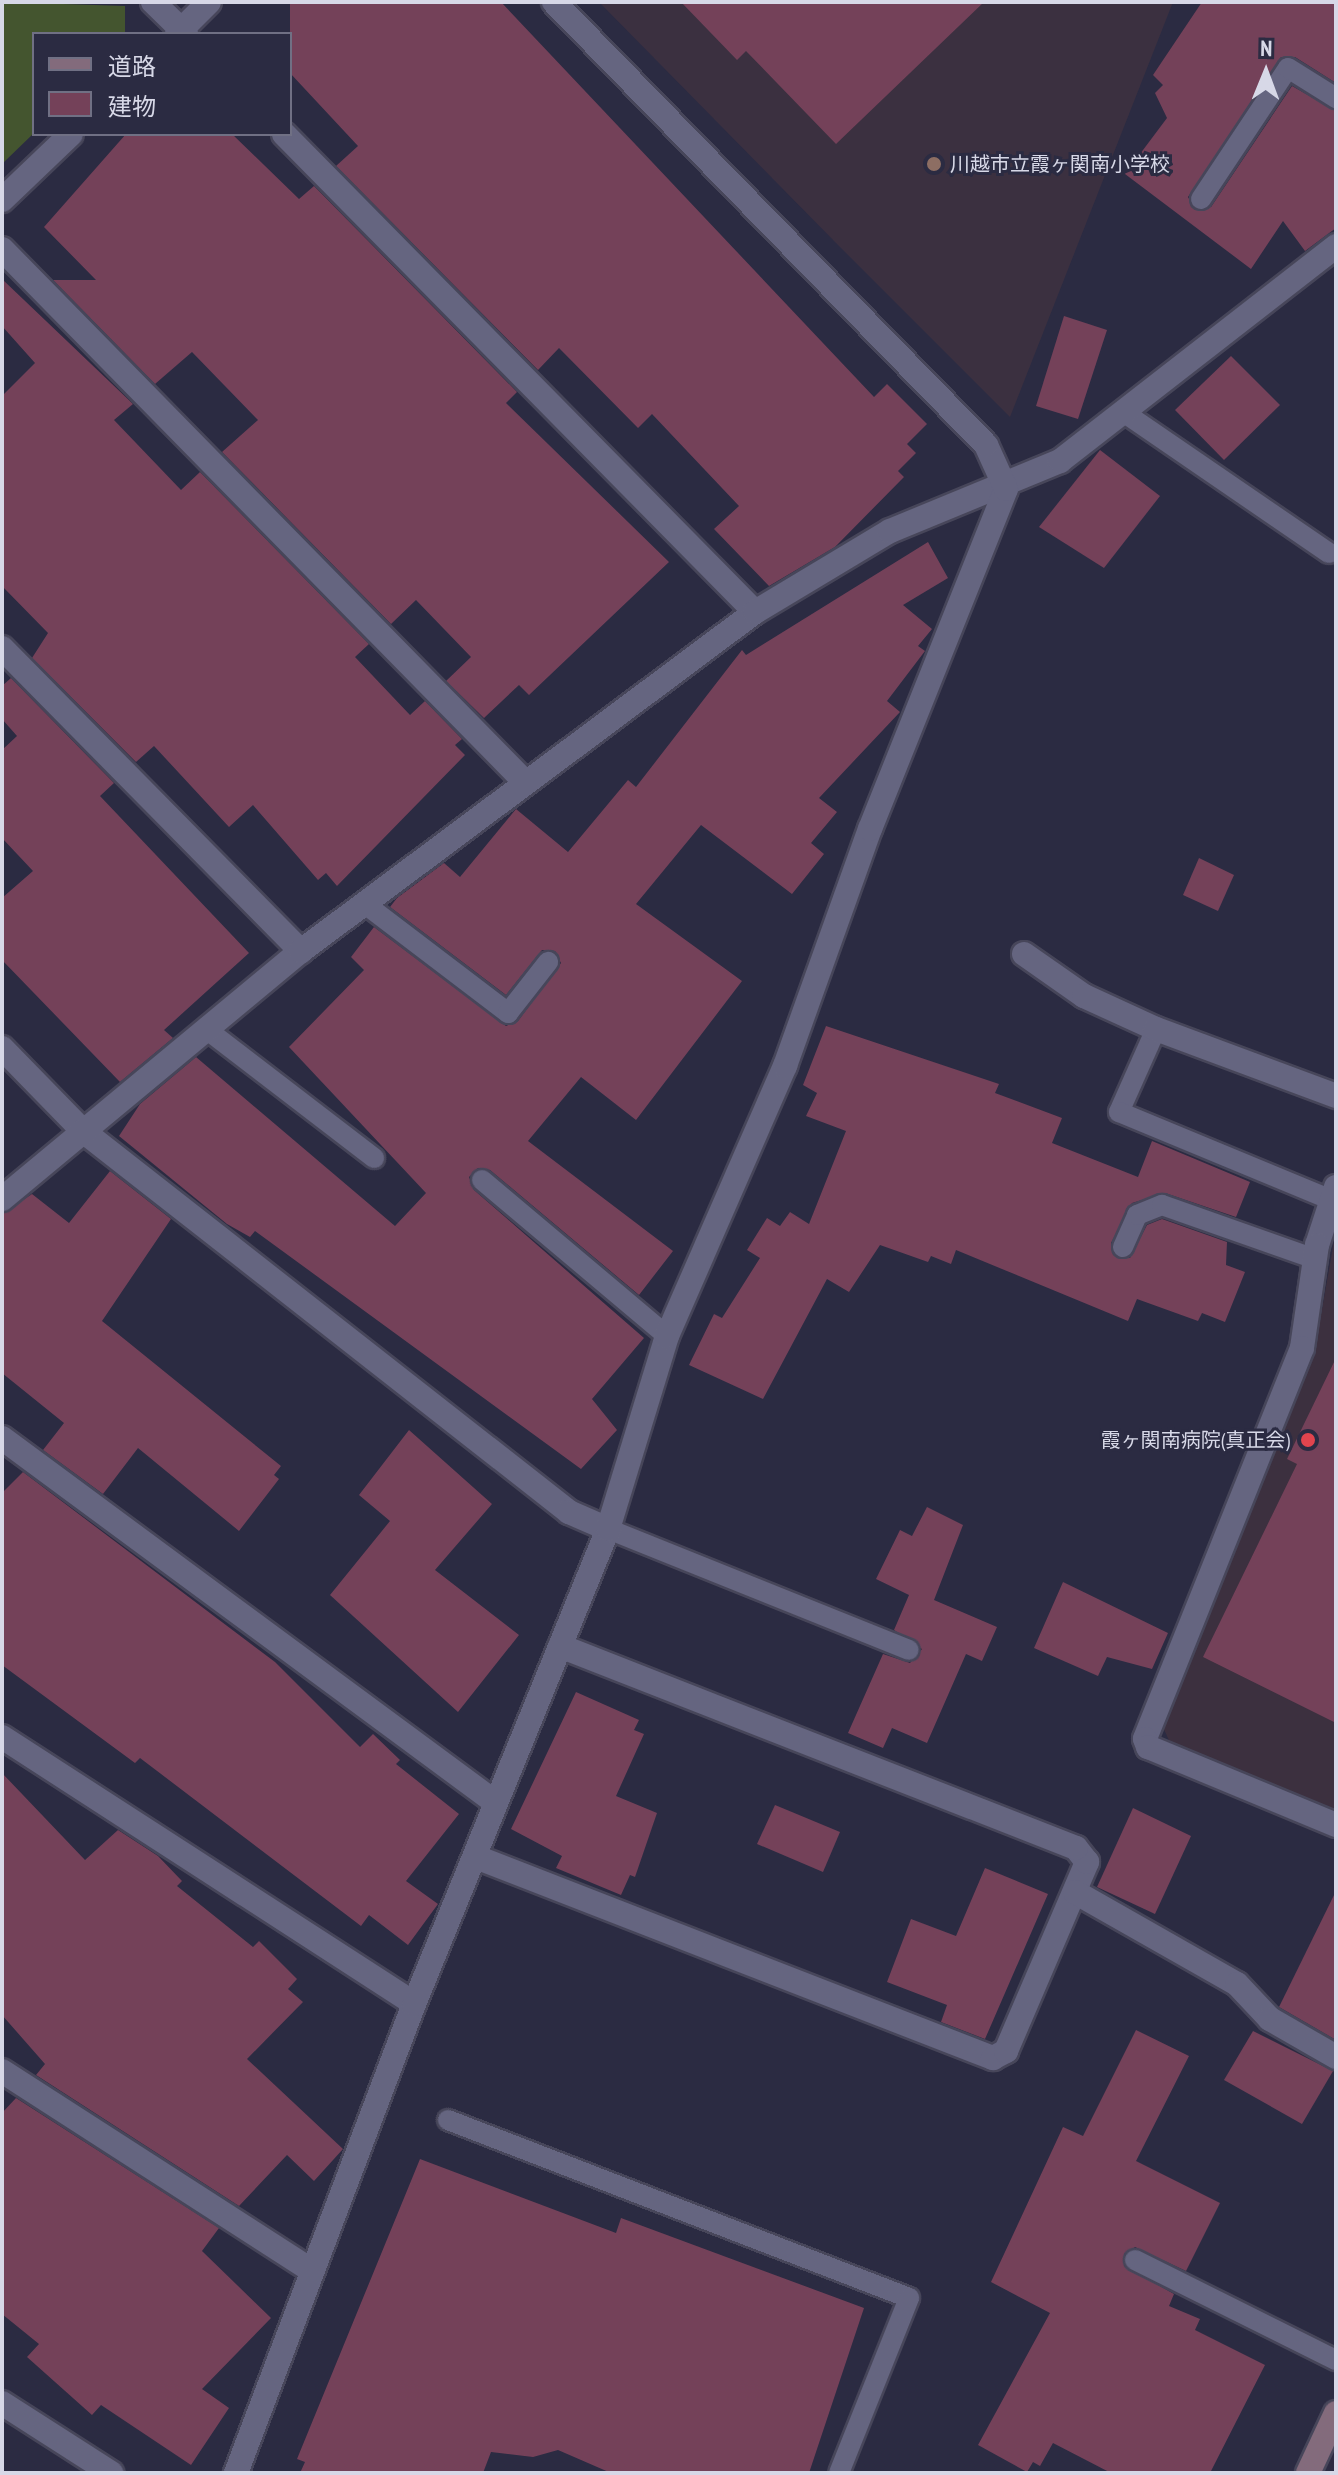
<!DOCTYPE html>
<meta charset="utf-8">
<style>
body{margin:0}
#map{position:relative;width:1338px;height:2475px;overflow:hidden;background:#2b2b42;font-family:"PT Sans Narrow","Noto Sans JP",sans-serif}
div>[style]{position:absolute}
.education>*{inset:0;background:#3b3040}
.medical>*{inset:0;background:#3c303f}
.green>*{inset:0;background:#44552f}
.building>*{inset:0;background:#744159}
.roads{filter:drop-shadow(2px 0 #47465a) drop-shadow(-2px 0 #47465a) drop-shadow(0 2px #47465a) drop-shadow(0 -2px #47465a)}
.service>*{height:20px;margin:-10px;padding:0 10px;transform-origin:10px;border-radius:10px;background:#656580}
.minor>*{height:24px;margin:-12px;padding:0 12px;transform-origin:12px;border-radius:12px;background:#656580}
.secondary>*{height:24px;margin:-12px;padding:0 12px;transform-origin:12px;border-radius:12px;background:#836b7c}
.dots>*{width:22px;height:22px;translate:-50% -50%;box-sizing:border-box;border:4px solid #2b2b42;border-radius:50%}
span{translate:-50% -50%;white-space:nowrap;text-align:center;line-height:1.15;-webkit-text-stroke:6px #2b2b42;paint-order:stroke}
.poi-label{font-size:20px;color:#d7d8e7}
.left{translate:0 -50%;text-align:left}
.right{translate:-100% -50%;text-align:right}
.frame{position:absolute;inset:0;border:4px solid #d7d8e7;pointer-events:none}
.legend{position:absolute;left:32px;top:32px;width:260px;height:104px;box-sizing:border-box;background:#2b2b42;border:2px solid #707084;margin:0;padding:10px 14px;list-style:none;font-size:24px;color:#d7d8e7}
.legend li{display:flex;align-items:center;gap:16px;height:40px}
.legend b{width:40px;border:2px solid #707084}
.north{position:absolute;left:1226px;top:32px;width:80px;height:80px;-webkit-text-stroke:6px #2b2b42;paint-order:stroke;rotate:1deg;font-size:22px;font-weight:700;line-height:32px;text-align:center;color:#d7d8e7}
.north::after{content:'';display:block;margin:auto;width:28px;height:36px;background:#d7d8e7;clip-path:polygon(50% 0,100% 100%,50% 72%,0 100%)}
</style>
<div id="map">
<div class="education">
<div style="clip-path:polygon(599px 2px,1173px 2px,1010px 417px,838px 245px)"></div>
</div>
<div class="medical">
<div style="clip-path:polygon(1336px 1230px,1336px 1812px,1172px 1747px,1162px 1725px,1315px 1349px)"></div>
</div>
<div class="green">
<div style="clip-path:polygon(2px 2px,125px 6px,125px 34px,34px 34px,34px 133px,2px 164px)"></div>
</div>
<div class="building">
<div style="clip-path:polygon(290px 2px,501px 2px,874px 397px,887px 384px,927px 424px,907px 444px,916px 453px,898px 471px,904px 477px,835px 547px,769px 586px,714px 529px,739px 506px,652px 414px,638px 428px,559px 348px,538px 370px,336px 166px,358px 146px,290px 73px)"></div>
<div style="clip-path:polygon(681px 2px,984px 2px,836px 144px,746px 51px,737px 60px)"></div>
<div style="clip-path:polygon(1202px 2px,1336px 2px,1336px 83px,1295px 57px,1281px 57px,1188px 197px,1195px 210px,1211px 207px,1292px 86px,1336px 111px,1336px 228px,1305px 251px,1283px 221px,1251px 269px,1125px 174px,1167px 118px,1155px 93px,1163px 85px,1153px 75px)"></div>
<div style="clip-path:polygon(126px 134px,232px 134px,299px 199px,314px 186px,517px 392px,506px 403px,669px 562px,529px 695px,519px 685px,484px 718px,446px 681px,471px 657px,416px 600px,391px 624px,222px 452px,258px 420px,192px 352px,155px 384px,53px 280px,96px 280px,44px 227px)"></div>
<div style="clip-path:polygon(2px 279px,133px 404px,114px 420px,181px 490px,200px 472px,369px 644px,355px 657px,410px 715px,425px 701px,462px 739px,455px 745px,465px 755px,337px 886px,326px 873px,318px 880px,253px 805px,229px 827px,154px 746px,136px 762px,32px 658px,48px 633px,2px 586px,2px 396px,35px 363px,2px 326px)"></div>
<div style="clip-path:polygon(1064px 316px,1107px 330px,1078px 419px,1036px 406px)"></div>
<div style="clip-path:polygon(1231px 356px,1280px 405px,1224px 460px,1175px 410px)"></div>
<div style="clip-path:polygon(1100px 450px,1160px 496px,1104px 568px,1039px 527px)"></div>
<div style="clip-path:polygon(928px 542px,948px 578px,903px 605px,932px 629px,918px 646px,925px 651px,887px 701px,900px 712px,819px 798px,837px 812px,811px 843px,824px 854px,792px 894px,701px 825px,636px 904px,742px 981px,636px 1120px,581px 1077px,528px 1141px,673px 1251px,639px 1295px,490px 1170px,478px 1168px,469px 1177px,474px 1190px,644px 1338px,592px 1399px,617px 1430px,581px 1469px,255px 1231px,250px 1237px,227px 1224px,119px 1136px,140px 1104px,196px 1057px,395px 1226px,426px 1193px,289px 1047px,364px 970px,351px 957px,374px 927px,506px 1026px,518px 1021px,561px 963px,555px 951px,542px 950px,506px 995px,390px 907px,397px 898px,444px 863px,460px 877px,516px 809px,568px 852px,628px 780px,636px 787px,742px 650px,746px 655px)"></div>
<div style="clip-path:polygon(11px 678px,114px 783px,100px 796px,249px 953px,164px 1030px,173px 1038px,120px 1082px,2px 960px,2px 898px,33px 871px,2px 838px,2px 750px,17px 736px,2px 719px,2px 686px)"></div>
<div style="clip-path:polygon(1199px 858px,1234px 875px,1218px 911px,1183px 895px)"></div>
<div style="clip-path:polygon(826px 1026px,999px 1084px,995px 1093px,1062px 1118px,1052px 1143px,1138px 1177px,1152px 1141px,1250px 1182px,1236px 1217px,1165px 1193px,1132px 1203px,1111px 1243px,1113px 1255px,1130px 1258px,1147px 1225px,1162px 1219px,1227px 1242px,1226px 1265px,1245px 1272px,1225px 1322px,1202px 1313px,1198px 1321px,1137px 1299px,1128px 1321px,956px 1250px,951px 1264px,931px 1256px,928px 1262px,880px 1245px,849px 1292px,827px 1279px,763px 1399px,689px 1365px,714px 1314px,722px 1318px,760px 1258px,747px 1250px,767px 1218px,780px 1226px,790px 1212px,809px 1224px,846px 1131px,806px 1116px,817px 1093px,803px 1085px)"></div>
<div style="clip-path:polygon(110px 1171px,171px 1219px,102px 1321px,281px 1466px,274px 1475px,279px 1479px,239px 1531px,138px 1448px,103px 1494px,43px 1450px,64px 1423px,2px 1373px,2px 1214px,32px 1194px,69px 1223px)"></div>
<div style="clip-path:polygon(1336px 1358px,1336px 1723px,1203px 1657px,1297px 1464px,1287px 1459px)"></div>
<div style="clip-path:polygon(409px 1430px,492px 1504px,435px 1570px,519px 1635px,458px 1712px,330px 1595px,390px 1521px,359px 1495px)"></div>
<div style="clip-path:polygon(23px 1472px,275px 1662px,360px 1747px,373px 1734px,400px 1760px,396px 1764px,459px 1814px,406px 1881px,438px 1904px,408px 1945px,369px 1915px,361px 1926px,140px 1758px,135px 1763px,2px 1665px,2px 1493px)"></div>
<div style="clip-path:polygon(927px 1507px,963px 1525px,934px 1600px,997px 1627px,982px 1661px,966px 1654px,927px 1743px,892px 1728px,883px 1748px,848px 1733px,883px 1654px,910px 1663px,922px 1649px,894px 1630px,909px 1595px,876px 1579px,900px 1530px,912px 1536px)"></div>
<div style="clip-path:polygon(1063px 1582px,1168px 1633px,1152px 1669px,1107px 1657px,1098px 1676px,1034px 1648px)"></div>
<div style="clip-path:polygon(576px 1692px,639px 1720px,634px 1730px,644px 1734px,616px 1796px,657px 1813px,635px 1877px,630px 1875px,621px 1895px,556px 1868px,562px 1856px,511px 1829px)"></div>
<div style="clip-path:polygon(2px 1773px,85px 1860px,118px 1830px,158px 1856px,182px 1881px,177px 1886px,253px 1947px,259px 1941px,297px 1979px,288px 1989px,303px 2002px,247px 2059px,343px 2149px,314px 2181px,287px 2155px,239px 2206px,36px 2075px,45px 2064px,2px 2015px)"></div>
<div style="clip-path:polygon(775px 1805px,840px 1832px,823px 1872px,757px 1844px)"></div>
<div style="clip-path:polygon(1133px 1808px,1191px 1836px,1155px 1914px,1097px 1887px)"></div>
<div style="clip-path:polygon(985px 1868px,1048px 1894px,985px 2039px,941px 2022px,947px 2005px,887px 1982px,911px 1919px,956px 1936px)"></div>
<div style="clip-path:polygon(1336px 1891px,1336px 2040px,1279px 2007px)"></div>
<div style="clip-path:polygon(1136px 2030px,1189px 2056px,1136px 2161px,1220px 2203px,1186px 2271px,1135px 2247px,1124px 2254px,1124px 2266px,1174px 2294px,1169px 2306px,1200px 2319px,1195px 2330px,1265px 2365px,1210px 2473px,1111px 2473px,1053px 2443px,1040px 2466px,1033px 2462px,1027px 2472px,978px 2445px,1050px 2313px,991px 2282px,1063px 2127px,1083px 2136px)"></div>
<div style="clip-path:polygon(1253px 2031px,1333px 2071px,1302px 2124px,1224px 2080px)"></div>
<div style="clip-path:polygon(16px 2098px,219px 2228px,202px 2251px,271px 2318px,202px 2389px,229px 2408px,191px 2465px,101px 2405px,92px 2415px,27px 2357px,39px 2344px,2px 2314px,2px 2113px)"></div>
<div style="clip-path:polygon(420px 2159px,616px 2233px,621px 2218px,864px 2308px,809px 2473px,611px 2473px,558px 2450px,533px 2457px,491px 2452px,483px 2473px,300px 2473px,305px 2462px,297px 2459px)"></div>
</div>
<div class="roads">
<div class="service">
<div style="left:1201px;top:199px;width:157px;rotate:-56.4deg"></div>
<div style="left:1288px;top:68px;width:57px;rotate:32deg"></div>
<div style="left:1126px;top:414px;width:246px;rotate:34.4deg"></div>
<div style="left:365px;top:904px;width:180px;rotate:37.3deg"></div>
<div style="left:508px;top:1013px;width:65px;rotate:-51.9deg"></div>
<div style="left:206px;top:1029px;width:212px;rotate:37.5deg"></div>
<div style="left:1156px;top:1029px;width:91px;rotate:114deg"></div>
<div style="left:1119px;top:1112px;width:230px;rotate:22.5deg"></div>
<div style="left:482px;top:1180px;width:242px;rotate:40.1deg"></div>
<div style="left:1123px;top:1247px;width:35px;rotate:-66deg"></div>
<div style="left:1137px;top:1215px;width:27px;rotate:-22deg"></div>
<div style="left:1162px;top:1205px;width:162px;rotate:19.4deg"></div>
<div style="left:608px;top:1529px;width:324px;rotate:21.9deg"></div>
<div style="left:448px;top:2120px;width:494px;rotate:21.1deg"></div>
<div style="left:909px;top:2298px;width:188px;rotate:111.8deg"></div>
<div style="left:1135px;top:2260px;width:225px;rotate:26.5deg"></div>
</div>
<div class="minor">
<div style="left:153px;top:2px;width:46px;rotate:44.1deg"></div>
<div style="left:177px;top:34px;width:45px;rotate:-45deg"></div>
<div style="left:284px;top:134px;width:671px;rotate:45.42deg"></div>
<div style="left:2px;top:200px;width:95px;rotate:-43.7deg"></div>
<div style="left:2px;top:249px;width:745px;rotate:45.54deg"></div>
<div style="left:2px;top:648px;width:426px;rotate:45.4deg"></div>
<div style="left:1024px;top:954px;width:73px;rotate:35deg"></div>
<div style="left:1084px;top:996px;width:79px;rotate:24.6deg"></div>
<div style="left:1156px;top:1029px;width:192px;rotate:20.4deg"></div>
<div style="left:2px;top:1048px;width:116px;rotate:45.7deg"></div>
<div style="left:83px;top:1131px;width:618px;rotate:38.09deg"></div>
<div style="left:569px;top:1512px;width:43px;rotate:23.6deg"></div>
<div style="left:1336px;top:1187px;width:61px;rotate:108.1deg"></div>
<div style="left:1317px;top:1245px;width:104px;rotate:98.3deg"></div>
<div style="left:1302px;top:1348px;width:421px;rotate:111.9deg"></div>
<div style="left:1145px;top:1739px;width:9px;rotate:69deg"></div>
<div style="left:1148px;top:1747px;width:204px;rotate:22.5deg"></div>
<div style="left:2px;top:1199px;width:388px;rotate:-39.7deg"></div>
<div style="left:301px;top:951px;width:567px;rotate:-36.75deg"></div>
<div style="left:755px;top:612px;width:157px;rotate:-31deg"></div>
<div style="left:890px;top:531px;width:184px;rotate:-22.4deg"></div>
<div style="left:1060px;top:461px;width:350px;rotate:-37.9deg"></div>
<div style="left:2px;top:1438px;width:614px;rotate:36.46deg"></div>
<div style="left:2px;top:1737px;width:491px;rotate:32.9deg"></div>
<div style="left:476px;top:1857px;width:555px;rotate:21.25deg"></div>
<div style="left:993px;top:2058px;width:15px;rotate:-28deg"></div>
<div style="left:1006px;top:2051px;width:206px;rotate:-66.8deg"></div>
<div style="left:1087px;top:1862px;width:18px;rotate:-128deg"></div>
<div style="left:1076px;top:1848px;width:554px;rotate:-158.62deg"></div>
<div style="left:1075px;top:1892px;width:186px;rotate:29.6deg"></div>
<div style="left:1237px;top:1984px;width:48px;rotate:46.7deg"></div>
<div style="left:1270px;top:2019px;width:76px;rotate:29.9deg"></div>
<div style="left:2px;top:2071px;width:368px;rotate:32.8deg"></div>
<div style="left:2px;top:2403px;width:130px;rotate:32.7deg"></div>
<div style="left:236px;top:2473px;width:502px;rotate:-69.22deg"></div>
<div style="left:414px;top:2004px;width:513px;rotate:-67.78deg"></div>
<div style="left:608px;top:1529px;width:202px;rotate:-73deg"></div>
<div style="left:667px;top:1336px;width:295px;rotate:-66.4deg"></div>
<div style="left:785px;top:1066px;width:252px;rotate:-70.3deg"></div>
<div style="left:870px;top:829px;width:366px;rotate:-68.2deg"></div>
<div style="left:1006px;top:489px;width:48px;rotate:-114.4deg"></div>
<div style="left:986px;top:445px;width:619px;rotate:-134.28deg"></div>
</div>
<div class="secondary">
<div style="left:1308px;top:2473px;width:66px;rotate:-65deg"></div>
</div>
</div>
<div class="dots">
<div style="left:934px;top:164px;background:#8d6e63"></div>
<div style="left:1308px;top:1440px;background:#e0444e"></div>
</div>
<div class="poi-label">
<span class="left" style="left:950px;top:164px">川越市立霞ヶ関南小学校</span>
<span class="right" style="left:1290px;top:1440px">霞ヶ関南病院(真正会)</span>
</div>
<div class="frame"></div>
<ul class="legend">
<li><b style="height:10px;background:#836b7c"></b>道路</li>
<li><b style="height:22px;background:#744159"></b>建物</li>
</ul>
<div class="north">N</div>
</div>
